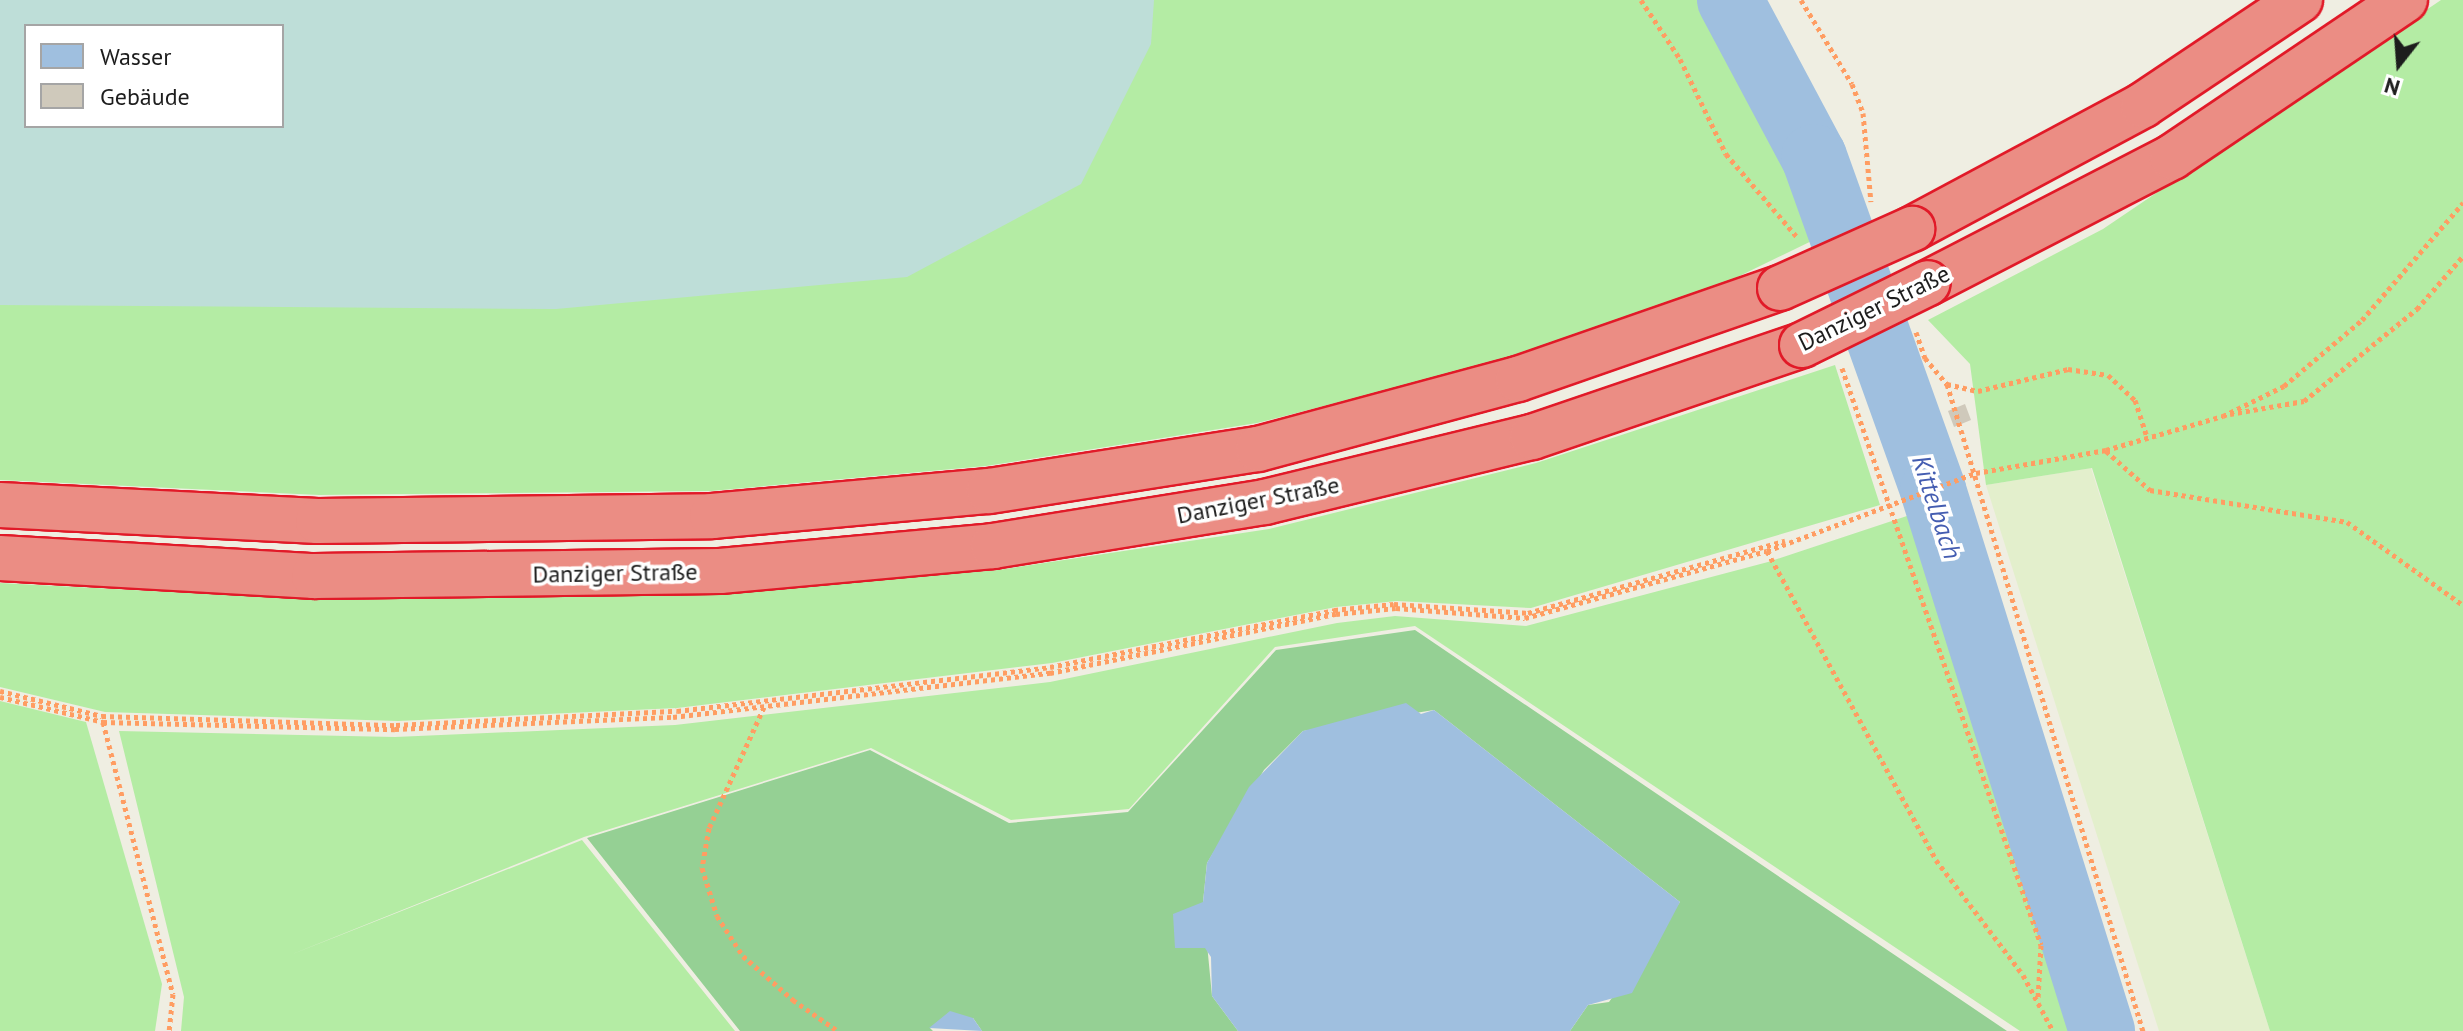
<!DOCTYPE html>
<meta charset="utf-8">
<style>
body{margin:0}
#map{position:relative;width:2463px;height:1031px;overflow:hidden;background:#efeee2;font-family:"PT Sans",sans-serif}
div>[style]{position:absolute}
.farmland>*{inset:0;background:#e3efcc}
.grass>*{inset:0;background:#b4eca4}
.forest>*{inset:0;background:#95d094}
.wetland>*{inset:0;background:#beded8}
.water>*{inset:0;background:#9fbfdf}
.pier>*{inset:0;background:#fff}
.river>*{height:66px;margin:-33px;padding:0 33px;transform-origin:33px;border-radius:33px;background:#9fbfdf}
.building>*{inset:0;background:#cfc9bb}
.path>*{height:5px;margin-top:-2.5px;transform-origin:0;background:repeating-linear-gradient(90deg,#ff9d62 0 4px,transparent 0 8px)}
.roads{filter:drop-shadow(2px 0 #e11a28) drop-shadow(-2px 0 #e11a28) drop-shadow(0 2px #e11a28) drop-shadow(0 -2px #e11a28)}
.highway>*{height:44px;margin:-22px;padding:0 22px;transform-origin:22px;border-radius:22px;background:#eb8d84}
.bridges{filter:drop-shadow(2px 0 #e11a28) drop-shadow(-2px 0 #e11a28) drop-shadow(0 2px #e11a28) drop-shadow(0 -2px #e11a28)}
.highway-bridge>*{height:44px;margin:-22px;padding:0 22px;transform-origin:22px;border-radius:22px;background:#eb8d84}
span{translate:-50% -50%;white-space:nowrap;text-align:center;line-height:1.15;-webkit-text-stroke:7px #fff;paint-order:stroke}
.street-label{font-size:24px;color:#1d1d1d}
.water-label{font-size:26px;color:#445db1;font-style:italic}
.legend{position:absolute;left:24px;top:24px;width:260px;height:104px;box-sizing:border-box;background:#fff;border:2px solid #a5a5a5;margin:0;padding:10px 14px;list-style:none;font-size:24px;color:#1d1d1d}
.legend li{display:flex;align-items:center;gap:16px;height:40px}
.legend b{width:40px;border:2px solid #a5a5a5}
.north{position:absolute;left:2359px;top:24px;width:80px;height:80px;-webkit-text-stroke:6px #fff;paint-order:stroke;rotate:197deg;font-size:22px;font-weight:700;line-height:32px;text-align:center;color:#1d1d1d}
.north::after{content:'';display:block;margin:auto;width:28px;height:36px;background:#1d1d1d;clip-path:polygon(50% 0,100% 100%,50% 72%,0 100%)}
</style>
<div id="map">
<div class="farmland">
<div style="clip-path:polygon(2091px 468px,2270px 1031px,2159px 1031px,1986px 485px)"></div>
</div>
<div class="grass">
<div style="clip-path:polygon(evenodd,0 0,1717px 0,1800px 158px,1826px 234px,1717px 287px,1505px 360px,1257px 423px,986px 466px,711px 491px,319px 495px,0 480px,0 0,26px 26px,282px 26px,282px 126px,26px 126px,26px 26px)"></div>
<div style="clip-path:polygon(2441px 0,2463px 0,2463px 1031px,2270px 1031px,2092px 468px,1986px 485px,1970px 364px,1928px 320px,2103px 229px)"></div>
<div style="clip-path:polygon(1835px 365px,1880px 505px,1531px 608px,1397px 601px,1336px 607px,1052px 663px,677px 708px,398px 721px,105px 712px,0 687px,0 583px,320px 600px,722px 593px,998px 570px,1269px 529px,1536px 463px)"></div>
<div style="clip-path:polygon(1925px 510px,2095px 1031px,2020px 1031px,1415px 626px,1275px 647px,1129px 809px,1011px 820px,871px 748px,584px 837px,290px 955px,582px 840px,735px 1031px,181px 1031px,184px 997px,119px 731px,395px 737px,675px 725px,1050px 682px,1337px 623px,1395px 616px,1526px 626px,1768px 562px)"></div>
<div style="clip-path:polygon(0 701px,86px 722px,162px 984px,155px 1031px,0 1031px)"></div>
</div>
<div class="forest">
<div style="clip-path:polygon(1415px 630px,2007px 1031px,1570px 1031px,1588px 1005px,1609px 1002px,1680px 902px,1434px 710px,1303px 731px,1264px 770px,1207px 863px,1203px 902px,1212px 996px,1238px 1031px,982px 1031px,973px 1018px,930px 1028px,933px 1031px,740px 1031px,587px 838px,870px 750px,1009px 823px,1128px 812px,1276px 650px)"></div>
</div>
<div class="wetland">
<div style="clip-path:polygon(evenodd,0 0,1154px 0,1151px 44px,1081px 184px,907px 277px,556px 309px,0 305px,0 0,26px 26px,282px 26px,282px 126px,26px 126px,26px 26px)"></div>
</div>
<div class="water">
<div style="clip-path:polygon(1406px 703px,1421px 714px,1434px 710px,1680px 902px,1632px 993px,1588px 1005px,1570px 1031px,1238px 1031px,1212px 996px,1211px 957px,1205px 948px,1175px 948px,1173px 914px,1203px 902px,1207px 863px,1249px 787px,1303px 731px)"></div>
<div style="clip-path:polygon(950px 1011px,973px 1018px,982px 1031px,929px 1028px)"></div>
</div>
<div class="pier">
<div style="clip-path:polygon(1941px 470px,1951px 497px,1922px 508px,1911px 480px)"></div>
</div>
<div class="river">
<div style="left:1730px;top:0;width:178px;rotate:61.9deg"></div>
<div style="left:1814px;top:157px;width:354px;rotate:70.3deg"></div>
<div style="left:1933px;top:490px;width:567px;rotate:72.65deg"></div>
</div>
<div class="building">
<div style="clip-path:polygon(1965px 404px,1971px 420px,1954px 427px,1948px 411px)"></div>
</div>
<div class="path">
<div style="left:1641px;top:0;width:71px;rotate:56.5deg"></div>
<div style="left:1680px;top:59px;width:106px;rotate:64.2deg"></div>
<div style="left:1726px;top:154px;width:111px;rotate:49.4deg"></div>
<div style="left:1801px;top:0;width:98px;rotate:58.7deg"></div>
<div style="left:1852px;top:84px;width:31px;rotate:69deg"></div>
<div style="left:1863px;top:113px;width:89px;rotate:84.9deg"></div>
<div style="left:1916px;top:332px;width:28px;rotate:71deg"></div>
<div style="left:1925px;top:358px;width:34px;rotate:50deg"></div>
<div style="left:1947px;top:384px;width:32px;rotate:13deg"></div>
<div style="left:1978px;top:391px;width:93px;rotate:-13.7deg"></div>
<div style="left:2068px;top:369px;width:40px;rotate:8.5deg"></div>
<div style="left:2108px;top:375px;width:37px;rotate:43deg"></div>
<div style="left:2135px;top:400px;width:38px;rotate:72deg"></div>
<div style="left:1842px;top:368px;width:610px;rotate:70.97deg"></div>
<div style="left:2041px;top:945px;width:54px;rotate:93.2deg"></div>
<div style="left:1947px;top:384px;width:676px;rotate:73.15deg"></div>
<div style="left:2230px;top:414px;width:75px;rotate:-10deg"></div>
<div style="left:2304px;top:401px;width:146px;rotate:-39.2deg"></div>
<div style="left:2417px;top:309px;width:70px;rotate:-49deg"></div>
<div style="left:2106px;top:451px;width:59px;rotate:41.6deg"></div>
<div style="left:2150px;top:490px;width:200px;rotate:9.2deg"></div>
<div style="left:2347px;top:522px;width:143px;rotate:35.6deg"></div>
<div style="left:1767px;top:551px;width:352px;rotate:61.3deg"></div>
<div style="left:1936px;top:860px;width:144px;rotate:52.9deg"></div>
<div style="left:2023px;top:975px;width:64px;rotate:61.8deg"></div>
<div style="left:0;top:691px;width:105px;rotate:13.8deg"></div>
<div style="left:102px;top:716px;width:294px;rotate:1.8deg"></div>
<div style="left:396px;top:725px;width:281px;rotate:-2.9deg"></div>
<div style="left:677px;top:711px;width:376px;rotate:-6.7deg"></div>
<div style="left:1050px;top:667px;width:290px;rotate:-11.3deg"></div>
<div style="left:1334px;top:610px;width:60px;rotate:-5.7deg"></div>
<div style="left:1394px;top:604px;width:134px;rotate:3.8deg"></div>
<div style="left:1528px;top:613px;width:267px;rotate:-15.7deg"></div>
<div style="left:0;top:697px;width:106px;rotate:13.6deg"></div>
<div style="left:103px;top:722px;width:292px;rotate:1.4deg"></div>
<div style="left:395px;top:729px;width:278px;rotate:-2.5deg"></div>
<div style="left:673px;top:717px;width:380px;rotate:-6.7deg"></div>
<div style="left:1050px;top:673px;width:292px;rotate:-11.7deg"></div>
<div style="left:1336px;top:614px;width:60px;rotate:-5.7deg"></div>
<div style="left:1396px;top:608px;width:129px;rotate:4.4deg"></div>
<div style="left:1525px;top:618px;width:251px;rotate:-15.5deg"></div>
<div style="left:1767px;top:551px;width:223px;rotate:-20.5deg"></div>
<div style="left:1976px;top:473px;width:132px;rotate:-10deg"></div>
<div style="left:2106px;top:450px;width:122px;rotate:-16.2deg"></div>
<div style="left:2223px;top:416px;width:68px;rotate:-26.2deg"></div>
<div style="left:2284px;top:386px;width:102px;rotate:-40.2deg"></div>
<div style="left:2362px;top:320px;width:155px;rotate:-49.2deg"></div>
<div style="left:764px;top:707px;width:133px;rotate:114.4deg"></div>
<div style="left:709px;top:828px;width:41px;rotate:99.9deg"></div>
<div style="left:702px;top:868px;width:50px;rotate:72.6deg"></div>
<div style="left:717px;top:916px;width:48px;rotate:57deg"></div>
<div style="left:743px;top:956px;width:67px;rotate:41.3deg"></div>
<div style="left:793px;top:1000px;width:55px;rotate:34.6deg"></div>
<div style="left:103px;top:722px;width:281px;rotate:75.6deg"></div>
<div style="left:173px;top:994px;width:37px;rotate:96deg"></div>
</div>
<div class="roads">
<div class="highway">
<div style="left:1912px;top:229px;width:262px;rotate:-28.2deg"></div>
<div style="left:2143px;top:105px;width:189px;rotate:-33.8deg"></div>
<div style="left:1928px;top:283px;width:275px;rotate:-27.3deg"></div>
<div style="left:2172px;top:157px;width:281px;rotate:-34deg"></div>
<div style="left:0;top:505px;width:318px;rotate:2.9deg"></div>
<div style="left:318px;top:521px;width:394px;rotate:-0.7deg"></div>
<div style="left:712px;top:516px;width:278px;rotate:-5.2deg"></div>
<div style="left:989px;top:491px;width:272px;rotate:-8.9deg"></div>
<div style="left:1258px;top:449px;width:269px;rotate:-15.1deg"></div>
<div style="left:1518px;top:379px;width:277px;rotate:-19.2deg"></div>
<div style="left:0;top:558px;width:315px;rotate:3.3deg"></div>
<div style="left:314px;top:576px;width:406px;rotate:-0.7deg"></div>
<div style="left:720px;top:571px;width:274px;rotate:-5.2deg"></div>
<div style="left:993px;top:546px;width:276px;rotate:-9.2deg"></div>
<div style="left:1265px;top:502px;width:275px;rotate:-13.7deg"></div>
<div style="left:1532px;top:437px;width:285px;rotate:-18.8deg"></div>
</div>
</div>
<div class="bridges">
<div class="highway-bridge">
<div style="left:1780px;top:288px;width:145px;rotate:-24.1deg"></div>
<div style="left:1802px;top:345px;width:140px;rotate:-26.2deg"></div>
</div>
</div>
<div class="street-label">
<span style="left:1874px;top:308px;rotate:-26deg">Danziger Straße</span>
<span style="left:1258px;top:500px;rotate:-11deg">Danziger Straße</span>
<span style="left:615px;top:573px;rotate:-1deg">Danziger Straße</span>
</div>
<div class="water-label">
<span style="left:1937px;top:507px;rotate:72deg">Kittelbach</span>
</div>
<ul class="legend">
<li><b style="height:22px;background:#9fbfdf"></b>Wasser</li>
<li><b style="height:22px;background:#cfc9bb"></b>Gebäude</li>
</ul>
<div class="north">N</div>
</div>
